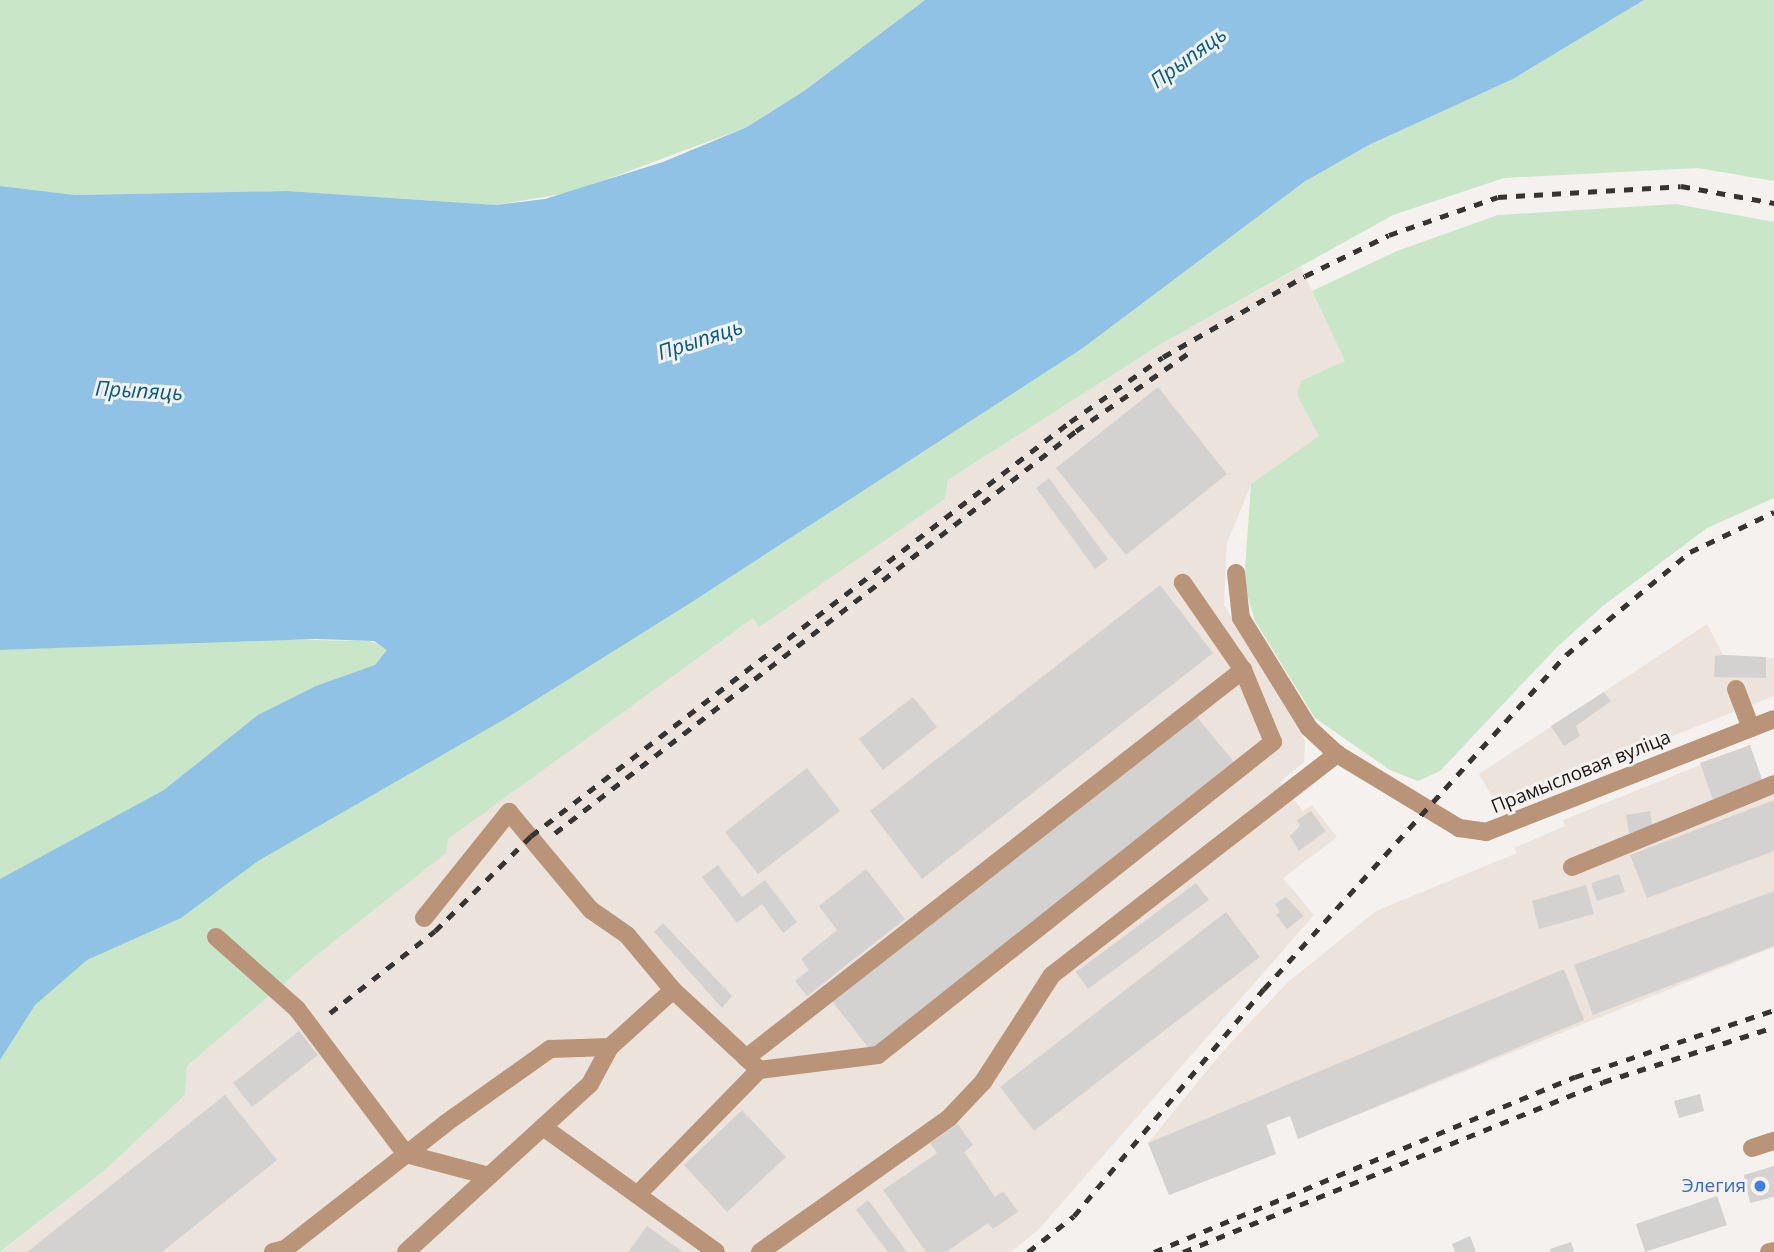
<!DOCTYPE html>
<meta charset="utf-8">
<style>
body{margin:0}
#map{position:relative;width:1774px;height:1252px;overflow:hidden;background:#f4f1ef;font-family:"Open Sans",sans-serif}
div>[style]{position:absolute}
.built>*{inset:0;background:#ede3dd}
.green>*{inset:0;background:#c9e6c9}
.water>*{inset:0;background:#90c2e5}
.building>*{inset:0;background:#d4d2d0}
.minor>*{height:18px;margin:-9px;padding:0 9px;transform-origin:9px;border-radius:9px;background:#b99478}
.rail>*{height:5px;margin-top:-2.5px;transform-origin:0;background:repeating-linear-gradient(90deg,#363534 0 9px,transparent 0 18px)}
.dots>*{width:19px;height:19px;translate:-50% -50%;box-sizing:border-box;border:4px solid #f4f1ef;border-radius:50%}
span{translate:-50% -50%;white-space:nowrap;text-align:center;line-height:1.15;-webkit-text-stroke:6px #f4f1ef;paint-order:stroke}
.street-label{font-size:19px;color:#1a1918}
.shop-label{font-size:19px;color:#366cbe}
.right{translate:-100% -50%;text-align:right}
.water-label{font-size:21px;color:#005c87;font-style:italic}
</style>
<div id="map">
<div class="built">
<div style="clip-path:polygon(1301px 267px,1345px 361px,1297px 395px,1320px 436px,1251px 485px,1227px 543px,1224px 605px,1305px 740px,1304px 762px,1280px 782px,1303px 811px,1312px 805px,1337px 837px,1283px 878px,1314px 915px,1039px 1229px,1011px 1252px,1px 1252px,104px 1171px,185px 1095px,187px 1066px,318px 954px,445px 853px,448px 839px,651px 685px,753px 618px,759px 626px,945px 499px,948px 480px,1161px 344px)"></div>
<div style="clip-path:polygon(1707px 624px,1723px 655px,1774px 658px,1774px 696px,1497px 805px,1479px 774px)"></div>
<div style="clip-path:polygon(1750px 745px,1766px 797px,1774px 795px,1774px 947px,1298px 1139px,1290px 1116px,1267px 1125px,1276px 1154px,1169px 1195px,1148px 1143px,1223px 1051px,1287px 983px,1376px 911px,1517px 853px,1514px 848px,1565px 826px,1563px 820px)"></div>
</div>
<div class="green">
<div style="clip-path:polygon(0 0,925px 0,804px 91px,747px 127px,573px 192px,496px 205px,287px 191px,76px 195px,0 186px)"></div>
<div style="clip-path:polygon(1644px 0,1774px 0,1774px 181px,1698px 168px,1504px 178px,1393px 215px,1161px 344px,948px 480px,945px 499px,759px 627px,753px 618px,448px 839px,446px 853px,318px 954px,187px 1066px,185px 1095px,104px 1171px,0 1252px,0 650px,262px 639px,369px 641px,386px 647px,695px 600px,1083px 348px,1304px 182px,1369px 145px,1513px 79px)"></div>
<div style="clip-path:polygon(1676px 204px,1774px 222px,1774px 498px,1707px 528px,1604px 605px,1557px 647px,1440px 771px,1418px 781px,1390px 770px,1315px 718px,1255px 621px,1244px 584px,1251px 484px,1319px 436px,1297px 395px,1301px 381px,1345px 361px,1312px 291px,1397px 251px,1498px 215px)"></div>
</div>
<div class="water">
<div style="clip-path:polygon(925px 0,1644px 0,1513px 79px,1369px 145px,1304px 182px,1083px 348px,695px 600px,510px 716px,258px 861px,181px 918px,87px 960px,35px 1005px,0 1060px,0 879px,164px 790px,258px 715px,316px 686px,375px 665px,387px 650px,374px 641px,316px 639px,0 650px,0 186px,76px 195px,287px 191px,496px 205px,545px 199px,663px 162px,747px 127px,804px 91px)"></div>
</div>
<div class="building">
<div style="clip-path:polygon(1158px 387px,1227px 474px,1126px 555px,1056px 468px)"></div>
<div style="clip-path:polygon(1049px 478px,1108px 559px,1095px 569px,1036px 488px)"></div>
<div style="clip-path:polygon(1160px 585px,1213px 653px,922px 879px,870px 811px)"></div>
<div style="clip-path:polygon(1723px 655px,1766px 657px,1766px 678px,1714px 677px,1715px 656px)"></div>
<div style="clip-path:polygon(1604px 692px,1611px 701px,1576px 726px,1580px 736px,1564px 746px,1551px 726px)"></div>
<div style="clip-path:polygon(913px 697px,937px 727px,883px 770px,859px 739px)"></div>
<div style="clip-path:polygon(1197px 717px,1234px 762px,871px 1051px,832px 1001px)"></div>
<div style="clip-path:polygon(1750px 745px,1763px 782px,1713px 800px,1700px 763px)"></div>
<div style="clip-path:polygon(807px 768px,840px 811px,758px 874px,725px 832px)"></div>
<div style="clip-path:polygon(1774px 800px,1774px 851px,1647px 898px,1630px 855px)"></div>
<div style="clip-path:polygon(1311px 811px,1326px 831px,1299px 851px,1290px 836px,1300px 826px,1297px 820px)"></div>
<div style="clip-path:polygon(1650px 811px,1653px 830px,1629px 833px,1626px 815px)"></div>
<div style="clip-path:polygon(718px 865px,742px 897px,765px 880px,797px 922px,783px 933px,762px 904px,737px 923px,702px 877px)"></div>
<div style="clip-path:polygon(866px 869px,905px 919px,807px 996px,795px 981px,809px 970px,801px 959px,837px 930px,819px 906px)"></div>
<div style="clip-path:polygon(1619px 874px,1625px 892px,1597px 901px,1591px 883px)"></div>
<div style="clip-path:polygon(1196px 883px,1209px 900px,1088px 989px,1076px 972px)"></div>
<div style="clip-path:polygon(1586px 885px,1594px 914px,1539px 929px,1532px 901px)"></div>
<div style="clip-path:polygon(1774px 891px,1774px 946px,1593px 1015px,1574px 965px)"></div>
<div style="clip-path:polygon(1286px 897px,1304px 916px,1287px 929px,1276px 915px,1280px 912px,1275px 904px)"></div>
<div style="clip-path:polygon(1226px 912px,1260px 957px,1034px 1131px,1000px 1087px)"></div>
<div style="clip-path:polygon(663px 923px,732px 996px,722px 1008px,654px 932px)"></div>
<div style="clip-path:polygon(1564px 969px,1584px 1020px,1298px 1139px,1290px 1116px,1266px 1125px,1276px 1154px,1169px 1195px,1148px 1143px)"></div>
<div style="clip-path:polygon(299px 1031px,318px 1055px,252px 1107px,233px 1083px)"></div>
<div style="clip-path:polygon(1700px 1094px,1704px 1111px,1679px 1118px,1674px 1101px)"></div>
<div style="clip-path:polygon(225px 1095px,277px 1160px,162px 1252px,27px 1252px)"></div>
<div style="clip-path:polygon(742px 1110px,786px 1157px,727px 1212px,684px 1165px)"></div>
<div style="clip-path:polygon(958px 1124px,973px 1145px,964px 1152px,995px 1197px,1003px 1191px,1018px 1212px,993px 1229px,988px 1223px,946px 1252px,926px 1252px,883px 1190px,937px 1153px,930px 1143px)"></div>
<div style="clip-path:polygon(1774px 1166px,1774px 1197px,1750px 1203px,1744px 1175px)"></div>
<div style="clip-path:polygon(1717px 1196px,1727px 1225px,1645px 1252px,1636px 1224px)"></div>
<div style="clip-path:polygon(868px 1200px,907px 1252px,888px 1252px,856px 1210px)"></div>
<div style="clip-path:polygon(647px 1226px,683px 1252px,628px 1252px)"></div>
<div style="clip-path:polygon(1470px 1236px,1476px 1252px,1455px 1252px,1452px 1244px)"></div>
<div style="clip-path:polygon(1571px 1242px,1574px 1252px,1551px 1252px,1550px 1249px)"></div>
</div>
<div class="minor">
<div style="left:1236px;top:573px;width:45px;rotate:83.7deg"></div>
<div style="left:1241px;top:618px;width:129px;rotate:58.3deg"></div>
<div style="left:1309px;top:728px;width:38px;rotate:43deg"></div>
<div style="left:1337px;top:754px;width:143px;rotate:31.2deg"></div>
<div style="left:1459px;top:828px;width:27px;rotate:8deg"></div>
<div style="left:1486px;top:832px;width:309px;rotate:-21.4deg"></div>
<div style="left:1736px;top:689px;width:42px;rotate:69deg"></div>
<div style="left:1572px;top:867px;width:218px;rotate:-22.3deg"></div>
<div style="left:424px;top:918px;width:136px;rotate:-51.3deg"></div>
<div style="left:509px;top:812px;width:128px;rotate:50.1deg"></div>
<div style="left:591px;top:910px;width:44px;rotate:34.8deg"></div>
<div style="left:627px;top:935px;width:72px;rotate:50.1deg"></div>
<div style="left:216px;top:937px;width:108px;rotate:41.6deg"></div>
<div style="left:297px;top:1009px;width:181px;rotate:53.1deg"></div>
<div style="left:406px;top:1154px;width:86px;rotate:14.8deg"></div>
<div style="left:746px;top:1058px;width:631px;rotate:-37.98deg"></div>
<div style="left:543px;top:1127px;width:213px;rotate:35.8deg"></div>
<div style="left:1752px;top:1148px;width:23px;rotate:-18deg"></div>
<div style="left:638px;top:1194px;width:173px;rotate:-45.7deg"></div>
<div style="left:759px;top:1070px;width:120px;rotate:-7.2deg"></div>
<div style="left:878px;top:1055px;width:504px;rotate:-38.39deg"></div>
<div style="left:1273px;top:742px;width:78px;rotate:-112.6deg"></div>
<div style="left:1243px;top:670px;width:106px;rotate:-124.6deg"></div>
<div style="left:273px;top:1252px;width:12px;rotate:-14deg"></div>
<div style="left:285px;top:1249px;width:204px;rotate:-38deg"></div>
<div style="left:446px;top:1123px;width:128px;rotate:-35.4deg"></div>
<div style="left:550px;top:1049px;width:60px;rotate:-1.9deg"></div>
<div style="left:610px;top:1047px;width:85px;rotate:-42.1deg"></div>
<div style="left:673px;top:990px;width:112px;rotate:42.8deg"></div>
<div style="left:406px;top:1252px;width:249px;rotate:-42.4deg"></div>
<div style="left:590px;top:1084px;width:42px;rotate:-61.6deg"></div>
<div style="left:760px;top:1252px;width:232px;rotate:-35.3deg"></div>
<div style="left:949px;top:1118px;width:50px;rotate:-46.6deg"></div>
<div style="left:983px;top:1082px;width:127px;rotate:-57.2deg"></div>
<div style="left:1052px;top:975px;width:361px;rotate:-37.8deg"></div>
<div style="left:1769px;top:1252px;width:5px;rotate:-11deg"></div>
</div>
<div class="rail">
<div style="left:555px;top:833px;width:658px;rotate:-37.65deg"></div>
<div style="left:1076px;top:431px;width:139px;rotate:-34.7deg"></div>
<div style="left:330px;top:1013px;width:133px;rotate:-38deg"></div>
<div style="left:435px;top:931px;width:135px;rotate:-44.7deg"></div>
<div style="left:531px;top:836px;width:680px;rotate:-37.53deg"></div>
<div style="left:1070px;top:422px;width:113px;rotate:-35deg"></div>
<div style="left:1163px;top:357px;width:163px;rotate:-29.7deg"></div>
<div style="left:1305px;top:276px;width:93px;rotate:-26deg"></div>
<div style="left:1389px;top:235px;width:115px;rotate:-19.2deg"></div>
<div style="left:1498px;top:197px;width:183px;rotate:-3.4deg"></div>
<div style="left:1681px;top:186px;width:95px;rotate:10.4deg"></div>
<div style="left:1028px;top:1252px;width:58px;rotate:-38deg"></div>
<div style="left:1074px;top:1216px;width:296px;rotate:-50.1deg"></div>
<div style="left:1264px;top:989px;width:450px;rotate:-47.9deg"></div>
<div style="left:1566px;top:655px;width:161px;rotate:-39.7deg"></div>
<div style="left:1690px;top:552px;width:93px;rotate:-25.5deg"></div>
<div style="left:1154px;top:1252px;width:456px;rotate:-22.6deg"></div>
<div style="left:1575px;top:1077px;width:210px;rotate:-18.6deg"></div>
<div style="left:1183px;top:1252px;width:453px;rotate:-22deg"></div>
<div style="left:1603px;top:1082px;width:180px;rotate:-17.8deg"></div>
</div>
<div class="dots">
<div style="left:1760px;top:1186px;background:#3f7fe0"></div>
</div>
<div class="street-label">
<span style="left:1581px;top:772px;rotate:-22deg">Прамысловая вуліца</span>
</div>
<div class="shop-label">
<span class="right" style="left:1746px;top:1186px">Элегия</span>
</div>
<div class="water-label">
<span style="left:1188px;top:57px;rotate:-36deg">Прыпяць</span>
<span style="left:700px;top:339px;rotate:-18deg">Прыпяць</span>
<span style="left:139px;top:390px;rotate:3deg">Прыпяць</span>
</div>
</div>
